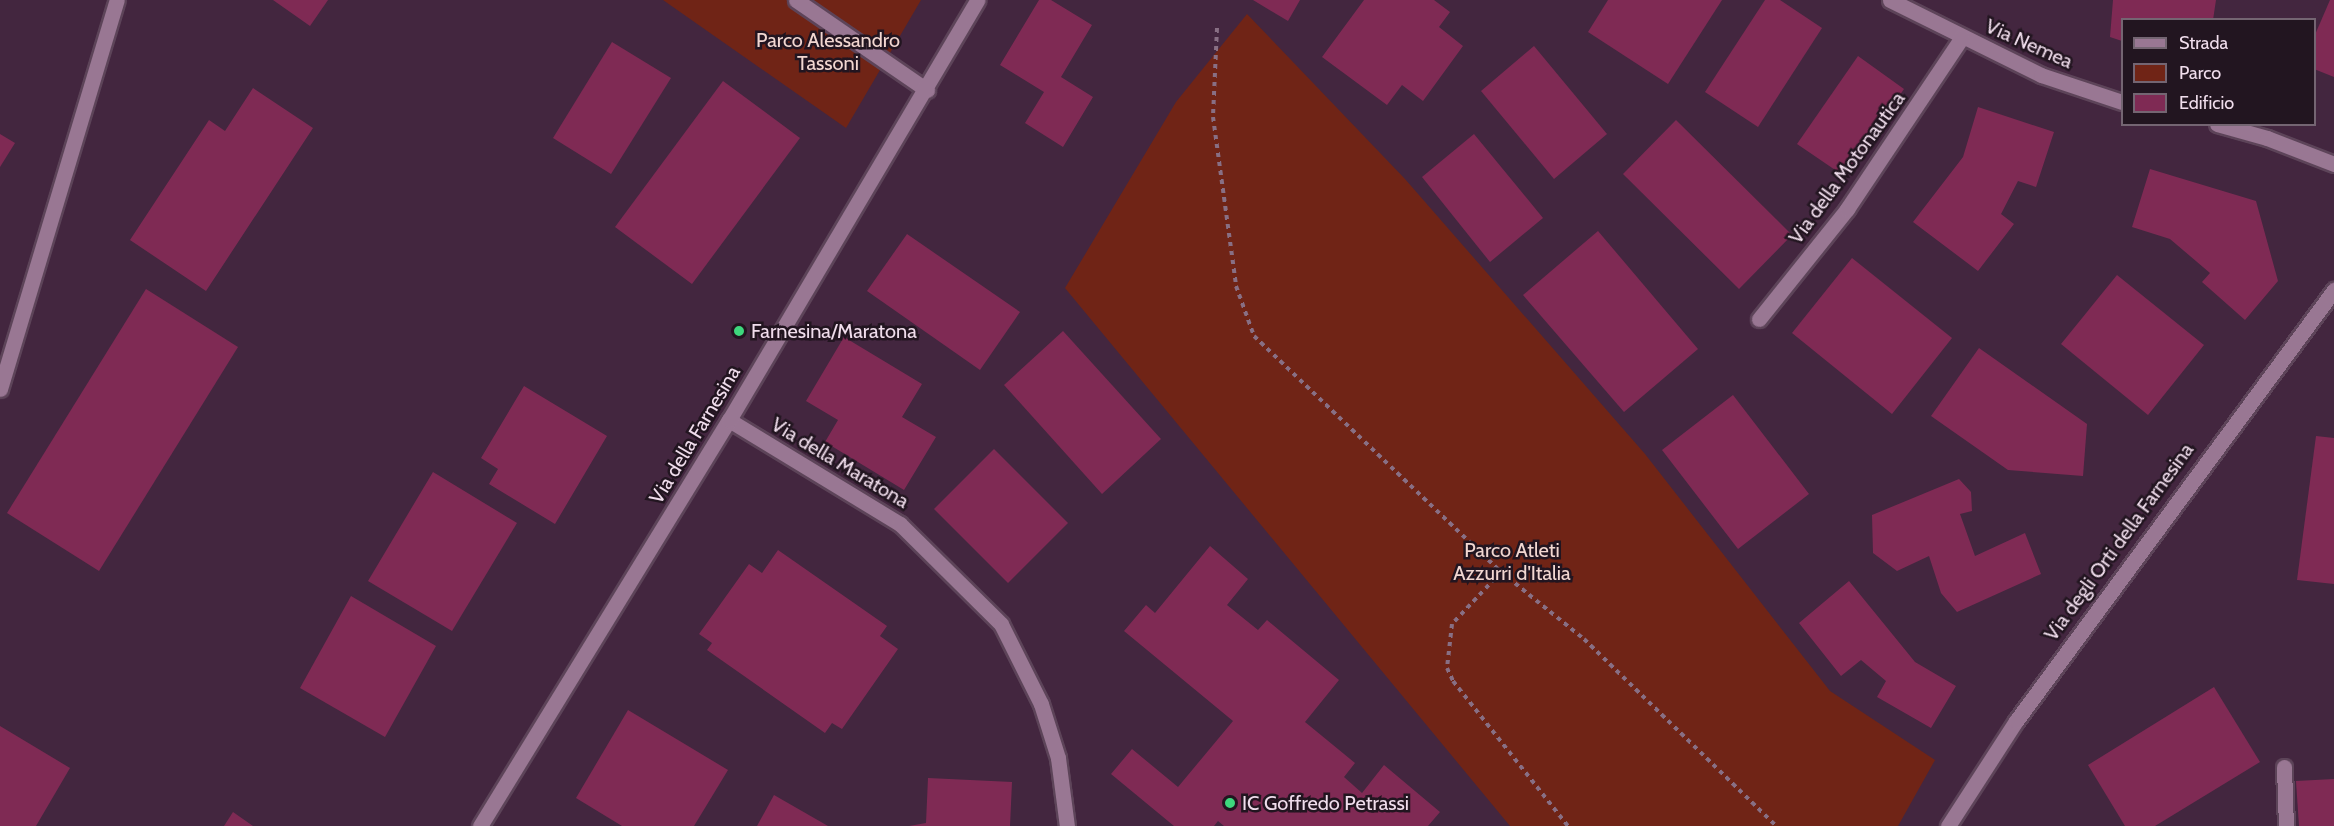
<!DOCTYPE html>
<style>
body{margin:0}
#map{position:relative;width:2334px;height:826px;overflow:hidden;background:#43263f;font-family:Cabin,sans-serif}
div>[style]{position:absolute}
.green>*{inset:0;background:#702416}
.building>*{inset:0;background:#7f2a54}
.path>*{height:4px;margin-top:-2px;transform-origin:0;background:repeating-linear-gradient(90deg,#886f84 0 4.5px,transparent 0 9px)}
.roads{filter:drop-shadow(2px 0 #5d4459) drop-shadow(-2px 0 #5d4459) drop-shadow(0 2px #5d4459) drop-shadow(0 -2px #5d4459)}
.minor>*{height:15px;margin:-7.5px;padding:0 7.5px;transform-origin:7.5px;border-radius:7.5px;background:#997793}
.dots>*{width:16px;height:16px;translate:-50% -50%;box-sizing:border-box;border:3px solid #221520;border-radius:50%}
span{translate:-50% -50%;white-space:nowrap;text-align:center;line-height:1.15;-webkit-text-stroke:5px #221520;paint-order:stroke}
.park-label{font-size:20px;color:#f2d7d1}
.street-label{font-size:20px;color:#f0ddec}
.poi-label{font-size:20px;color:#f0ddec}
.left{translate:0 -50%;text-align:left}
.legend{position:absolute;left:2121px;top:18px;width:195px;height:108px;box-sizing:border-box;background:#221520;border:2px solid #746572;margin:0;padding:8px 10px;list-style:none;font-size:18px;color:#f0ddec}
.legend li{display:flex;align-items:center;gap:12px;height:30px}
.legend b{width:30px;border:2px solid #746572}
</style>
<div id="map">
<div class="green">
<div style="clip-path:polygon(663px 0,921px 0,846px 128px)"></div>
<div style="clip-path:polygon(1247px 14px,1405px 179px,1645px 454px,1830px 691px,1935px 760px,1898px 826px,1510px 826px,1065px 288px,1176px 102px)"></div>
</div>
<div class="building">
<div style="clip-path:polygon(273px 0,328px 0,310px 26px)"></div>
<div style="clip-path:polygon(1039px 0,1051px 0,1092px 25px,1061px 77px,1093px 97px,1063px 147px,1025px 123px,1044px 92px,1000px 65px)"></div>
<div style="clip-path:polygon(1253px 0,1300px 0,1288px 21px)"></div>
<div style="clip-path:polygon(1364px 0,1434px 0,1450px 12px,1439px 27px,1463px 46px,1423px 101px,1402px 85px,1387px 105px,1322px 57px)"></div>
<div style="clip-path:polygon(1608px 0,1722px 0,1668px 84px,1588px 32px)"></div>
<div style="clip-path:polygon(1765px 0,1780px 0,1822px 28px,1758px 127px,1705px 92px)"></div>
<div style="clip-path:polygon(2113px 0,2216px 0,2213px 20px,2122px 20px,2122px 41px,2110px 37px)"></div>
<div style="clip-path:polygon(2330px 0,2334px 0,2334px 77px,2314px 69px,2314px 37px)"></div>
<div style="clip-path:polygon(612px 42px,671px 78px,611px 174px,553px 138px)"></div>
<div style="clip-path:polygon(1534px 46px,1607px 134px,1554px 179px,1481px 91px)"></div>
<div style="clip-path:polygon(1858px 56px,1904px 89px,1844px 176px,1797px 144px)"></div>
<div style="clip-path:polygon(723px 81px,800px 138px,692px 284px,615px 227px)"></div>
<div style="clip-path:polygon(253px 88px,313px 128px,206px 291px,130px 240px,209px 120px,225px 131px)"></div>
<div style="clip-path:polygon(1978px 107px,2054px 132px,2036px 187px,2018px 181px,2001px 214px,2014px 224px,1978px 271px,1913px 222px,1963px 157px)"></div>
<div style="clip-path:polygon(1676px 120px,1792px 235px,1739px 289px,1623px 174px)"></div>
<div style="clip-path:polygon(0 134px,15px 143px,0 167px)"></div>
<div style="clip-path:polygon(1474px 134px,1543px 218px,1490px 262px,1422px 177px)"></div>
<div style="clip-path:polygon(2150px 169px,2256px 201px,2278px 281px,2245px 320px,2202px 282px,2210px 273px,2170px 239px,2132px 227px)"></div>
<div style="clip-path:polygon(1598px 231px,1698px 349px,1624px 412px,1523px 295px)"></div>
<div style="clip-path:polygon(907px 234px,1020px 312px,980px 370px,867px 291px)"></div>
<div style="clip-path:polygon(1852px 258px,1952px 338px,1892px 414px,1792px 333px)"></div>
<div style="clip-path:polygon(2117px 275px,2204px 345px,2148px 415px,2061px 344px)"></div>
<div style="clip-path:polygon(146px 289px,238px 347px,99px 571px,7px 513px)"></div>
<div style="clip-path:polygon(1063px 331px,1161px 439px,1102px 494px,1004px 385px)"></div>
<div style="clip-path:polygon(844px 337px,922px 384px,902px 417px,936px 437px,904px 490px,825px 442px,838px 420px,806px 401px)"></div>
<div style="clip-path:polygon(1979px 348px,2087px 424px,2083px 476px,2008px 470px,1931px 416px)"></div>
<div style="clip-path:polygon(524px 386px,607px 436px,555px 524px,489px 484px,498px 469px,481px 458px)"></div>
<div style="clip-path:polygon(1733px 395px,1809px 494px,1738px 549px,1662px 450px)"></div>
<div style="clip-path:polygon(2316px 436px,2334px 438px,2334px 584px,2297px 580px)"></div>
<div style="clip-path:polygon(994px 449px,1068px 523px,1008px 583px,934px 509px)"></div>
<div style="clip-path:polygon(433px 472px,517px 523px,452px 631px,368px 581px)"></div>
<div style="clip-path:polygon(1959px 479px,1971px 492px,1972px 511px,1960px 514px,1975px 556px,2025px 533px,2041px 574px,1957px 612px,1941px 593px,1929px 556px,1897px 571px,1873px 553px,1872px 515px)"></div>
<div style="clip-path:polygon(1210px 546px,1248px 579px,1227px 605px,1258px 630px,1267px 620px,1339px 680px,1305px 722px,1355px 763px,1344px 777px,1362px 793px,1384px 765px,1440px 812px,1428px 826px,1224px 826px,1218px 821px,1214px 826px,1174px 826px,1111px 774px,1132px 749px,1178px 787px,1233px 721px,1124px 631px,1146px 605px,1155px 613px)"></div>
<div style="clip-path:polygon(778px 550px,887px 626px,880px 636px,898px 649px,842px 729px,832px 723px,825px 733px,707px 650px,712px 643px,699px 634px,749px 564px,762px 573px)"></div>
<div style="clip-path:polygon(1849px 581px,1915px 662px,1956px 686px,1931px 728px,1877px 697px,1886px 681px,1861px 660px,1841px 676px,1799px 623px)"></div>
<div style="clip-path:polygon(351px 596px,436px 646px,385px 737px,300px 688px)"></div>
<div style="clip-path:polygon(2214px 687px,2260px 762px,2155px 826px,2125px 826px,2088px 765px)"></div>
<div style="clip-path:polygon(628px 710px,728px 770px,694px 826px,622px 826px,576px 798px)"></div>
<div style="clip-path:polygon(0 726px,70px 768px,36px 826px,0 826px)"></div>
<div style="clip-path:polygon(928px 778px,1012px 782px,1010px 826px,909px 826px,926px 823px)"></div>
<div style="clip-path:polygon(2334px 779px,2334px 826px,2299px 826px,2296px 781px)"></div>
<div style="clip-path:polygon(774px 795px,828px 826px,757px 826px)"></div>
<div style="clip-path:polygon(233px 812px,253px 826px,224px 826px)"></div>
</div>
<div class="path">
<div style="left:1217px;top:28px;width:89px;rotate:92.6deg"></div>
<div style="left:1213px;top:117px;width:171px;rotate:82.2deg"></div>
<div style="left:1236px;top:286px;width:53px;rotate:70.2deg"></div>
<div style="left:1254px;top:336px;width:342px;rotate:43.7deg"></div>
<div style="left:1501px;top:572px;width:107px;rotate:38.9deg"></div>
<div style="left:1584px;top:639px;width:268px;rotate:44.2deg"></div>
<div style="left:1501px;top:572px;width:71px;rotate:133.3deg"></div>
<div style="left:1452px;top:624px;width:44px;rotate:96.5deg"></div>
<div style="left:1447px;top:668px;width:14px;rotate:65deg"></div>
<div style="left:1453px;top:681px;width:185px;rotate:51.6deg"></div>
</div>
<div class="roads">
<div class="minor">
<div style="left:796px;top:0;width:159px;rotate:34.5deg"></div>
<div style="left:1890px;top:0;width:169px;rotate:26.4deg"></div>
<div style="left:2041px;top:75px;width:85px;rotate:18.4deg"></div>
<div style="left:2217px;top:124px;width:52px;rotate:15.6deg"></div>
<div style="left:2267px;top:138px;width:72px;rotate:21.2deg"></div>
<div style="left:1759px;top:319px;width:141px;rotate:-51.3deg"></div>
<div style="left:1847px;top:209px;width:207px;rotate:-56.2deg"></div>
<div style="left:0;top:389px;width:406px;rotate:-73.3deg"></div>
<div style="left:729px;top:420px;width:200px;rotate:31.3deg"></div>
<div style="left:900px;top:524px;width:142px;rotate:44.7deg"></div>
<div style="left:1001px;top:624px;width:89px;rotate:63.4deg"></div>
<div style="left:1041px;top:704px;width:57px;rotate:72.5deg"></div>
<div style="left:1058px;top:758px;width:69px;rotate:82.5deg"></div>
<div style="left:2284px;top:767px;width:59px;rotate:88.1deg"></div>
<div style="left:480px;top:826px;width:476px;rotate:-58.5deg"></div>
<div style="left:729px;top:420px;width:488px;rotate:-59.4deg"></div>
<div style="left:1948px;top:826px;width:125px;rotate:-57.1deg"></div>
<div style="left:2016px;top:721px;width:536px;rotate:-53.58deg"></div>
</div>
</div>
<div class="dots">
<div style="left:739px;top:331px;background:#3ed77d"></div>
<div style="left:1230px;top:803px;background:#3ed77d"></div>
</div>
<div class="park-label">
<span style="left:828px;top:52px">Parco Alessandro<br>Tassoni</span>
<span style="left:1512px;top:562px">Parco Atleti<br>Azzurri d'Italia</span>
</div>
<div class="street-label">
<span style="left:2029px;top:44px;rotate:24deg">Via Nemea</span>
<span style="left:1847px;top:168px;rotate:-54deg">Via della Motonautica</span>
<span style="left:695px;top:435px;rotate:-59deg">Via della Farnesina</span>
<span style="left:840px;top:463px;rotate:31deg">Via della Maratona</span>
<span style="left:2119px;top:542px;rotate:-54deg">Via degli Orti della Farnesina</span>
</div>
<div class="poi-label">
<span class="left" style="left:751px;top:331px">Farnesina/Maratona</span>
<span class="left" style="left:1242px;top:803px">IC Goffredo Petrassi</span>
</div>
<ul class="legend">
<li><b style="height:8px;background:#997793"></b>Strada</li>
<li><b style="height:16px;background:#702416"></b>Parco</li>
<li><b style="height:16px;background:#7f2a54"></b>Edificio</li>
</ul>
</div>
